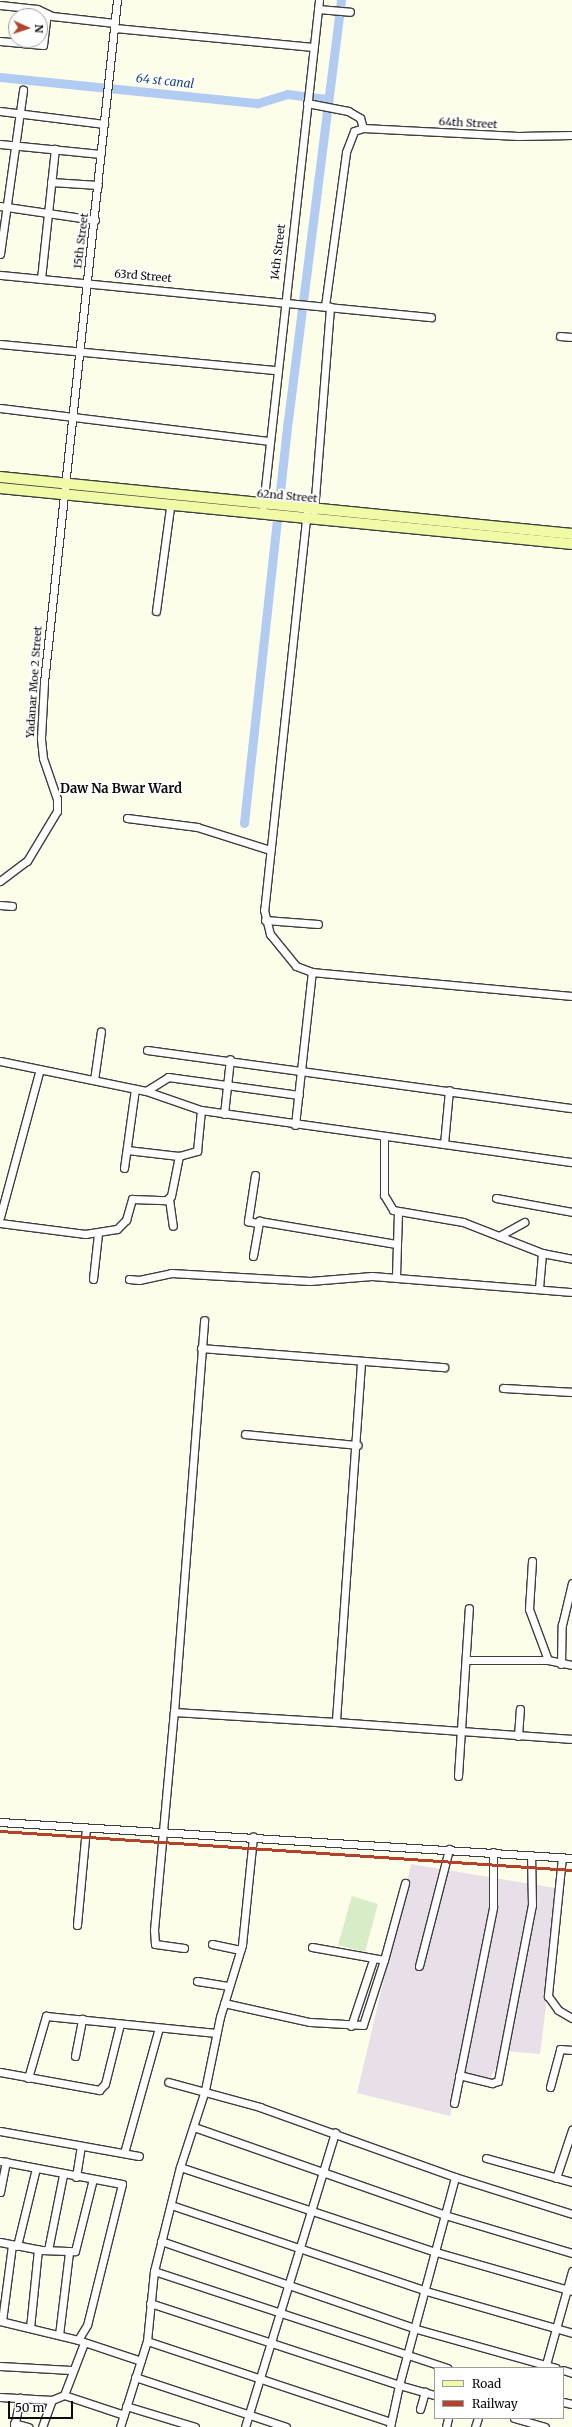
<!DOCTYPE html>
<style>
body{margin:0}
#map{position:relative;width:572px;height:2427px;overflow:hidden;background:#fdfee9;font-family:Merriweather,serif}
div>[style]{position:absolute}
.industrial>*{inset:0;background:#e9dfe8}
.pitch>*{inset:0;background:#d7edc7}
.canal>*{height:9px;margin:-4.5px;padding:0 4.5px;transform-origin:4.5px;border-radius:4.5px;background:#b1cbf2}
.roads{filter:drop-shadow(1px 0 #3e3e3e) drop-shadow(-1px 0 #3e3e3e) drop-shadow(0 1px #3e3e3e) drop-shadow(0 -1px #3e3e3e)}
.street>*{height:7px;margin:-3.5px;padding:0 3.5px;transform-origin:3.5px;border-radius:3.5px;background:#fff}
.secondary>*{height:10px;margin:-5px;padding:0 5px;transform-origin:5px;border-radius:5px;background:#f1fba7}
.rail>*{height:2.5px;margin:-1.25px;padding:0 1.25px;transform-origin:1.25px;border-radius:1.25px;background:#b3432b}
span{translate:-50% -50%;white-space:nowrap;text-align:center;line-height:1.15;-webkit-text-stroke:4px #fff;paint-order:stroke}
.street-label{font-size:11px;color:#0b0b0b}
.water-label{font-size:12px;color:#1b4595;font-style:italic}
.quarter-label{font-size:13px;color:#0b0b0b;font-weight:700}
.legend{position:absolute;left:434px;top:2367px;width:130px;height:52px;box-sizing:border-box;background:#fff;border:1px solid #9d9d9d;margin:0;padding:5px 7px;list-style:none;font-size:12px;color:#0b0b0b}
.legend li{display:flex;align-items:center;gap:8px;height:20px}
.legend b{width:20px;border:1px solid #9d9d9d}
.north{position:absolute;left:8px;top:8px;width:40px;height:40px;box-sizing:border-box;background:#fff;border:1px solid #9d9d9d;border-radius:50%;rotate:93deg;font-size:11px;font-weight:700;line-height:16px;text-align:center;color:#0b0b0b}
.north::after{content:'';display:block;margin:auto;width:14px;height:18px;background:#b3432b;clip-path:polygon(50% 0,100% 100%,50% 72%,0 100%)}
.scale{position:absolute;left:8px;top:2401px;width:65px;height:18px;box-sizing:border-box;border:2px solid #0b0b0b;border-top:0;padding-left:5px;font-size:12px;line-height:14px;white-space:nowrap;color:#0b0b0b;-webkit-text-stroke:3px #fff;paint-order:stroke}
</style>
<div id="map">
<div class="industrial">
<div style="clip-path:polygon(411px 1864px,561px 1889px,540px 2054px,506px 2051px,486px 2085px,458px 2080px,450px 2116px,357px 2093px)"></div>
</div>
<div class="pitch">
<div style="clip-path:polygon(352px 1896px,378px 1904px,365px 1952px,338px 1945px)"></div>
</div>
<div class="canal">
<div style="left:0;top:77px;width:259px;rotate:5.8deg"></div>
<div style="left:258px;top:103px;width:30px;rotate:-17deg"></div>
<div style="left:287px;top:94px;width:40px;rotate:7.1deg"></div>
<div style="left:244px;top:823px;width:405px;rotate:-83.8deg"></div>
<div style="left:288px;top:420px;width:423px;rotate:-82.8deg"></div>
</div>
<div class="roads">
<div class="street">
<div style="left:0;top:5px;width:37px;rotate:6deg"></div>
<div style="left:37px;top:9px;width:17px;rotate:25deg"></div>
<div style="left:52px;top:16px;width:63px;rotate:6.3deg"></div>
<div style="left:318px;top:9px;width:32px;rotate:5deg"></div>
<div style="left:115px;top:28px;width:199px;rotate:5.5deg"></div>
<div style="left:0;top:41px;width:43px;rotate:5.3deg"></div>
<div style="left:43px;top:45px;width:31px;rotate:-83deg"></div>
<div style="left:307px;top:103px;width:42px;rotate:11deg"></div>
<div style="left:348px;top:111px;width:14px;rotate:30deg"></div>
<div style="left:360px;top:118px;width:10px;rotate:73deg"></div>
<div style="left:0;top:111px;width:105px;rotate:7.1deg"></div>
<div style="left:0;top:144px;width:101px;rotate:5.7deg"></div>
<div style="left:51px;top:182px;width:47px;rotate:3.7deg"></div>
<div style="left:0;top:206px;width:96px;rotate:8.4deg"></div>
<div style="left:0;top:254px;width:166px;rotate:-82deg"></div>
<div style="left:0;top:275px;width:433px;rotate:5.6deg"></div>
<div style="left:41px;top:279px;width:131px;rotate:-83.9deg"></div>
<div style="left:325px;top:306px;width:155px;rotate:-82.2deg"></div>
<div style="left:346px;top:152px;width:22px;rotate:-69deg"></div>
<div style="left:354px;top:131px;width:9px;rotate:-18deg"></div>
<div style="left:363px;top:128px;width:155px;rotate:3deg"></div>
<div style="left:518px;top:136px;width:54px;rotate:-1.1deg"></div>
<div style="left:560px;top:336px;width:12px;rotate:5deg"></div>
<div style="left:0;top:344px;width:278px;rotate:5.4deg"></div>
<div style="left:0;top:408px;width:272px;rotate:7deg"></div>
<div style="left:263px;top:506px;width:509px;rotate:-83.68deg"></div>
<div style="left:307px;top:510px;width:402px;rotate:96.1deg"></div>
<div style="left:264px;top:910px;width:25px;rotate:76deg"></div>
<div style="left:270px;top:934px;width:41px;rotate:50.9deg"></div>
<div style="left:296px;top:966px;width:17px;rotate:21deg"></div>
<div style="left:312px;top:972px;width:261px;rotate:5.3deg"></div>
<div style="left:314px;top:511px;width:205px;rotate:-85.5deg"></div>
<div style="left:156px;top:611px;width:105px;rotate:-82.3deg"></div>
<div style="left:127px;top:818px;width:71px;rotate:7.3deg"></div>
<div style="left:197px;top:827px;width:77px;rotate:17.5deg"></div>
<div style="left:0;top:881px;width:34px;rotate:-37deg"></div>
<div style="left:27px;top:861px;width:58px;rotate:-59deg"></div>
<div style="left:57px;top:811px;width:12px;rotate:-90deg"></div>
<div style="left:57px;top:799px;width:43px;rotate:-108.9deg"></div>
<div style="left:43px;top:758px;width:20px;rotate:-96deg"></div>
<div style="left:41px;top:738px;width:56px;rotate:-86.9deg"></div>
<div style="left:44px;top:682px;width:686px;rotate:-83.89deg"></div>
<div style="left:0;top:905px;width:12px;rotate:5deg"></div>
<div style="left:265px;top:920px;width:53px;rotate:4.3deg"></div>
<div style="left:147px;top:1050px;width:429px;rotate:7.8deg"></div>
<div style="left:0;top:1061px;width:149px;rotate:11.6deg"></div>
<div style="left:146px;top:1091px;width:58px;rotate:19.1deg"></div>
<div style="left:201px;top:1110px;width:375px;rotate:8deg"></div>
<div style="left:94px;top:1080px;width:49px;rotate:-81.9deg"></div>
<div style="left:146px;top:1091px;width:26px;rotate:-32deg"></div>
<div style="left:168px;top:1077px;width:132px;rotate:7.8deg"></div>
<div style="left:224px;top:1114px;width:55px;rotate:-83.8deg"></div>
<div style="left:295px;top:1125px;width:154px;rotate:-83.7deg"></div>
<div style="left:384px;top:1137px;width:58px;rotate:90deg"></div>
<div style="left:384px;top:1195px;width:17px;rotate:59deg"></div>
<div style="left:393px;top:1210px;width:71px;rotate:9.7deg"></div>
<div style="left:463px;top:1222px;width:85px;rotate:21.4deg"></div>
<div style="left:542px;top:1253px;width:31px;rotate:11deg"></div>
<div style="left:444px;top:1144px;width:54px;rotate:-84.7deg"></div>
<div style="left:127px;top:1150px;width:52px;rotate:6.6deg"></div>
<div style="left:124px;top:1168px;width:80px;rotate:-82.1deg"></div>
<div style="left:255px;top:1175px;width:47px;rotate:98.7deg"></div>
<div style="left:248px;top:1221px;width:9px;rotate:13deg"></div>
<div style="left:496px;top:1198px;width:77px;rotate:10.4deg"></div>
<div style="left:169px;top:1199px;width:27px;rotate:82deg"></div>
<div style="left:0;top:1217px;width:153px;rotate:-74.9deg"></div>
<div style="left:0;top:1223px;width:86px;rotate:7.4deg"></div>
<div style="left:85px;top:1234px;width:32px;rotate:-9deg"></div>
<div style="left:117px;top:1229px;width:13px;rotate:-45deg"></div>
<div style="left:126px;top:1220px;width:22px;rotate:-74deg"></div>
<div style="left:132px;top:1199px;width:34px;rotate:2deg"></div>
<div style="left:166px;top:1200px;width:6px;rotate:-39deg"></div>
<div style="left:171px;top:1196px;width:41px;rotate:-78.7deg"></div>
<div style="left:179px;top:1156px;width:19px;rotate:-16deg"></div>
<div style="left:197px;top:1151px;width:41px;rotate:-84.4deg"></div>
<div style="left:499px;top:1236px;width:29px;rotate:-29deg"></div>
<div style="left:253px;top:1256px;width:36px;rotate:-80deg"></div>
<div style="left:259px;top:1221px;width:139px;rotate:9.5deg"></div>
<div style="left:396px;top:1276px;width:64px;rotate:-88.2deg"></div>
<div style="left:93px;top:1279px;width:45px;rotate:-83.7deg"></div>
<div style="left:129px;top:1279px;width:10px;rotate:6deg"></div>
<div style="left:139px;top:1280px;width:33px;rotate:-12deg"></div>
<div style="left:171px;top:1273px;width:139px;rotate:3.3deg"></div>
<div style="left:310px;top:1281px;width:62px;rotate:-4.6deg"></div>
<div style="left:372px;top:1276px;width:201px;rotate:4.6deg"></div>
<div style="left:539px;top:1288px;width:35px;rotate:-85deg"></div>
<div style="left:201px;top:1348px;width:244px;rotate:4.5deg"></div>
<div style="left:361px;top:1363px;width:360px;rotate:94deg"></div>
<div style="left:336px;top:1722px;width:237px;rotate:4.1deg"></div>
<div style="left:503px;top:1388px;width:69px;rotate:3.3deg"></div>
<div style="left:245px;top:1434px;width:113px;rotate:5.6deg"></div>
<div style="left:532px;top:1561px;width:48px;rotate:93.6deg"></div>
<div style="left:529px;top:1609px;width:54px;rotate:69.6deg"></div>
<div style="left:466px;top:1660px;width:82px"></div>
<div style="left:548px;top:1660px;width:25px;rotate:12deg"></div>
<div style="left:561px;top:1664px;width:39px;rotate:-89deg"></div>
<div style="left:562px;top:1625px;width:43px;rotate:-76.6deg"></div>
<div style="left:174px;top:1712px;width:162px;rotate:3.5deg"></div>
<div style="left:518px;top:1736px;width:27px;rotate:-86deg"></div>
<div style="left:458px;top:1776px;width:168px;rotate:-86.3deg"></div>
<div style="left:0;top:1822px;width:573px;rotate:3.6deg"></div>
<div style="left:562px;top:1857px;width:140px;rotate:95.8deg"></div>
<div style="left:548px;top:1996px;width:17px;rotate:54deg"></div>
<div style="left:558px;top:2010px;width:16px;rotate:30deg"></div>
<div style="left:77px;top:1925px;width:97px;rotate:-84.7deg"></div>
<div style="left:212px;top:1944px;width:29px;rotate:12deg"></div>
<div style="left:312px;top:1947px;width:73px;rotate:10.2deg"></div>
<div style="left:384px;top:1960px;width:80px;rotate:-74.7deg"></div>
<div style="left:184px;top:1948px;width:29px;rotate:-172deg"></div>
<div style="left:155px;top:1944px;width:14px;rotate:-94deg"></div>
<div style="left:154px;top:1930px;width:219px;rotate:-84.8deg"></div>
<div style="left:174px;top:1712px;width:393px;rotate:-85.6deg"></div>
<div style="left:419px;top:1966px;width:121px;rotate:-75.6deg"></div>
<div style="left:197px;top:1981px;width:31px;rotate:9deg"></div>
<div style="left:224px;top:2003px;width:88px;rotate:12.5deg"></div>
<div style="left:310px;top:2022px;width:53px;rotate:3.2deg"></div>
<div style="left:363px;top:2025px;width:68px;rotate:-72.1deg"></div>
<div style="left:351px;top:2026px;width:70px;rotate:-71.6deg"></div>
<div style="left:75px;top:2056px;width:38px;rotate:-79deg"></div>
<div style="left:0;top:2072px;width:101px;rotate:10.3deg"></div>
<div style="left:99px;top:2090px;width:8px;rotate:-45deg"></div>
<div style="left:105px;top:2084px;width:62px;rotate:-76deg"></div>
<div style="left:459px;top:2075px;width:34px;rotate:14deg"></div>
<div style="left:492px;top:2083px;width:6px;rotate:-18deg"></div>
<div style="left:498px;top:2081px;width:179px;rotate:-79.1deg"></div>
<div style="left:532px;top:1905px;width:50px;rotate:-91.1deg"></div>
<div style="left:28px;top:2078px;width:65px;rotate:-73.8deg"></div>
<div style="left:46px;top:2016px;width:171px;rotate:5.7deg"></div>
<div style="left:550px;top:2087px;width:39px;rotate:-75deg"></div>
<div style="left:560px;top:2049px;width:12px;rotate:5deg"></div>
<div style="left:454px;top:2103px;width:200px;rotate:-78.7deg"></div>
<div style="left:493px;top:1907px;width:55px;rotate:-90deg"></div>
<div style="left:194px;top:2127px;width:266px;rotate:19.3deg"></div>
<div style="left:445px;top:2215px;width:133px;rotate:16.7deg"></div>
<div style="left:0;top:2131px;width:141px;rotate:10.2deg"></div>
<div style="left:124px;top:2153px;width:130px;rotate:-74.4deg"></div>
<div style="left:486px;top:2158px;width:89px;rotate:15.6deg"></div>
<div style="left:0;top:2161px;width:124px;rotate:10.7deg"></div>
<div style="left:122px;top:2184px;width:145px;rotate:103.9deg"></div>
<div style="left:87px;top:2325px;width:17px;rotate:121deg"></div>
<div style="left:180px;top:2167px;width:270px;rotate:18.4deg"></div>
<div style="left:436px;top:2252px;width:141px;rotate:16deg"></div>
<div style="left:76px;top:2177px;width:31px;rotate:-81deg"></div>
<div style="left:455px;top:2177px;width:123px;rotate:17.5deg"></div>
<div style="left:556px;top:2178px;width:51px;rotate:-71.6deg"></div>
<div style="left:0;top:2192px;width:31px;rotate:-79deg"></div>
<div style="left:171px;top:2205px;width:269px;rotate:18.6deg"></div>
<div style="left:426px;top:2291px;width:152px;rotate:16deg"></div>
<div style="left:161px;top:2241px;width:267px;rotate:19deg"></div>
<div style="left:413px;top:2328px;width:148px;rotate:15.6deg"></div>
<div style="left:0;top:2242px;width:42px;rotate:11deg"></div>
<div style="left:41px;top:2250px;width:34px;rotate:2deg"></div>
<div style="left:75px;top:2251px;width:74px;rotate:-76deg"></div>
<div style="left:17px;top:2246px;width:80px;rotate:-76.3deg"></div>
<div style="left:48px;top:2250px;width:76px;rotate:-78.7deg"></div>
<div style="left:154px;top:2271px;width:309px;rotate:18.3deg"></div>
<div style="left:150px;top:2303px;width:262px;rotate:18.2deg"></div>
<div style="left:399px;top:2385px;width:215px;rotate:-74.9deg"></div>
<div style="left:455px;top:2177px;width:207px;rotate:-160.3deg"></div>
<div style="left:260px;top:2107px;width:95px;rotate:-164.8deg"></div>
<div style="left:0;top:2321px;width:80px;rotate:13.7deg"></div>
<div style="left:78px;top:2340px;width:66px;rotate:18.4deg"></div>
<div style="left:2px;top:2321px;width:77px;rotate:-82.5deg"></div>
<div style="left:30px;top:2328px;width:79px;rotate:-84.2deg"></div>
<div style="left:59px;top:2335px;width:84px;rotate:-83.1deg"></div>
<div style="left:147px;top:2341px;width:257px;rotate:18.4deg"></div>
<div style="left:0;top:2366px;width:71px;rotate:3.2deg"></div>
<div style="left:545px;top:2368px;width:101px;rotate:-74.4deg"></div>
<div style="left:563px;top:2370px;width:9px;rotate:18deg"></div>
<div style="left:135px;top:2377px;width:159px;rotate:18.3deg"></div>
<div style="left:64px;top:2395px;width:63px;rotate:18.4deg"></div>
<div style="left:0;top:2397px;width:52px;rotate:3.3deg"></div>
<div style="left:563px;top:2402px;width:9px;rotate:13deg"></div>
<div style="left:126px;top:2406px;width:72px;rotate:16.9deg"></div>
<div style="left:420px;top:2409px;width:18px;rotate:-74deg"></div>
<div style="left:514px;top:2418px;width:32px;rotate:16deg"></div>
<div style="left:14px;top:2423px;width:15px;rotate:16deg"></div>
<div style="left:14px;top:2427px;width:30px;rotate:-78deg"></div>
<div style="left:42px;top:2427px;width:29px;rotate:-70deg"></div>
<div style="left:52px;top:2400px;width:13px;rotate:-23deg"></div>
<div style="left:64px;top:2395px;width:56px;rotate:-69deg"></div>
<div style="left:120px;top:2427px;width:90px;rotate:-72.6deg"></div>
<div style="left:147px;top:2341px;width:70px;rotate:-84.3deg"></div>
<div style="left:154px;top:2271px;width:107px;rotate:-76deg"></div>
<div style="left:180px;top:2167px;width:81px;rotate:-72deg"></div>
<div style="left:205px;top:2090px;width:75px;rotate:-78.4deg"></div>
<div style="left:220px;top:2017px;width:75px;rotate:-73deg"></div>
<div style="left:242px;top:1945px;width:109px;rotate:-84.2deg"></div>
<div style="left:245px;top:2427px;width:308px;rotate:-73deg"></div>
<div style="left:390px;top:2427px;width:43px;rotate:-77.9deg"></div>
<div style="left:399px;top:2385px;width:37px;rotate:16deg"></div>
<div style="left:446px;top:2427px;width:9px;rotate:-77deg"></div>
<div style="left:475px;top:2427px;width:9px;rotate:-72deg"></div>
</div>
<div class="secondary">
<div style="left:0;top:477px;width:575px;rotate:5.69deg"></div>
<div style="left:0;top:488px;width:575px;rotate:5.59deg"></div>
</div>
</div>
<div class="rail">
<div style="left:0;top:1831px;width:573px;rotate:3.9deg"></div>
</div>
<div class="street-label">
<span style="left:468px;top:123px;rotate:3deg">64th Street</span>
<span style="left:81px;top:241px;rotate:-83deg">15th Street</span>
<span style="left:278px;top:252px;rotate:-83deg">14th Street</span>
<span style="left:143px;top:276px;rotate:5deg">63rd Street</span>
<span style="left:287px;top:496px;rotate:5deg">62nd Street</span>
<span style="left:34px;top:682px;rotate:-86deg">Yadanar Moe 2 Street</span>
</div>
<div class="water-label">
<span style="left:165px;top:81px;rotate:6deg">64 st canal</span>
</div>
<div class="quarter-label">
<span style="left:121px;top:789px">Daw Na Bwar Ward</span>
</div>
<ul class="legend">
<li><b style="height:5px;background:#f1fba7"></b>Road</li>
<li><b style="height:5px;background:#b3432b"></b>Railway</li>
</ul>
<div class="north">N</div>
<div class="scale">50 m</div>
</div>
